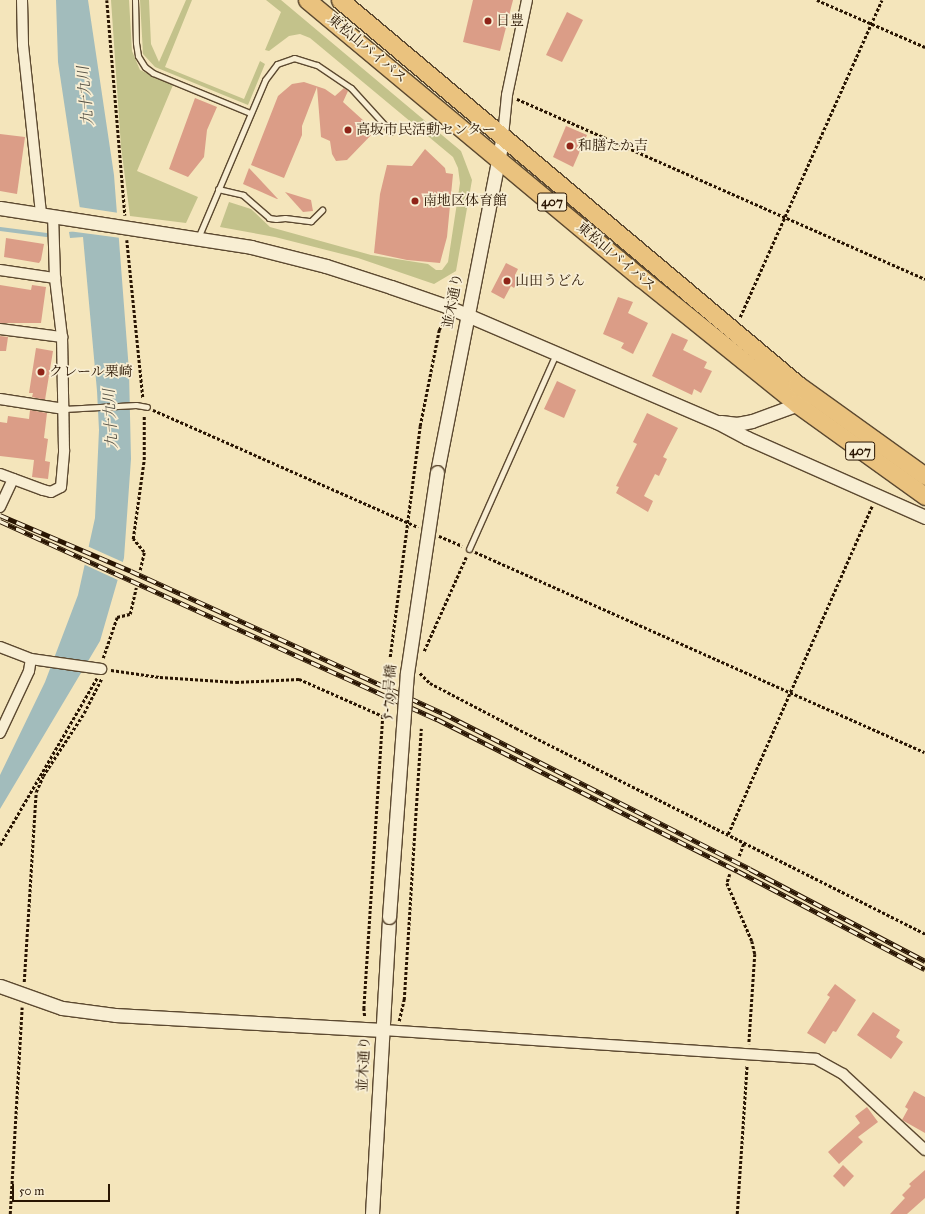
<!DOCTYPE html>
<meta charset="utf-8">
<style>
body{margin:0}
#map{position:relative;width:925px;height:1214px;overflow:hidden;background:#f4e5bb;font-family:"IM FELL Great Primer","Noto Serif JP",serif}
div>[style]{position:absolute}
.green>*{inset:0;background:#c3c28b}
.water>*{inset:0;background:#a2bcbc}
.pier>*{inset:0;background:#f4e5bb}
.stream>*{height:4px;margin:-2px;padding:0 2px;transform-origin:2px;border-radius:2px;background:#a2bcbc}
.building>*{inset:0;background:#db9d87}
.path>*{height:2.5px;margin-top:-1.25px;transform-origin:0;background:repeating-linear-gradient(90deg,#291502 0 3px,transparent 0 5px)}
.roads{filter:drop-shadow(1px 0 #5c4930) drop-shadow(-1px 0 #5c4930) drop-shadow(0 1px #5c4930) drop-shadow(0 -1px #5c4930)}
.service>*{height:5px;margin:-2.5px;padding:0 2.5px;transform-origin:2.5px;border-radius:2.5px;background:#f8eed3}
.minor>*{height:10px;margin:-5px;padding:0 5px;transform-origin:5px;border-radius:5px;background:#f8eed3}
.tertiary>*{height:13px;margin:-6.5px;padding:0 6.5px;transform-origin:6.5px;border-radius:6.5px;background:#f8eed3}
.trunk>*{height:17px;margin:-8.5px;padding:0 8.5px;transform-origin:8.5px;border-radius:8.5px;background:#eac27e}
.rail>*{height:4.5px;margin-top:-2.25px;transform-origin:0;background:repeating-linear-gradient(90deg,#f8eed3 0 9px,#291502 0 18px);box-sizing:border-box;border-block:1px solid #291502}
.bridges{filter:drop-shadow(1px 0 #5c4930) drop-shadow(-1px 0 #5c4930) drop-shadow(0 1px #5c4930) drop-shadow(0 -1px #5c4930)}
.tertiary-bridge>*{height:13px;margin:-6.5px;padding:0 6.5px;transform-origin:6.5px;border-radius:6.5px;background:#f8eed3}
.dots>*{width:11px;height:11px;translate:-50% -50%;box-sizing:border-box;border:2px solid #f8eed3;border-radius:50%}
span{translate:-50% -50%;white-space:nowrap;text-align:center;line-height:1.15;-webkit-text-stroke:3.5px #f8eed3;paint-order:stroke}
.shield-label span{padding:1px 3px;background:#f8eed3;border:1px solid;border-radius:3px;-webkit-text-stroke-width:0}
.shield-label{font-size:13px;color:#291502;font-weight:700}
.poi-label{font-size:14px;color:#291502}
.left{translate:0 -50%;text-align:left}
.street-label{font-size:14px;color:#291502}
.water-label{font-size:15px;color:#534f43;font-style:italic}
.scale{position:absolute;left:12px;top:1184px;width:98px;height:18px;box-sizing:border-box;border:2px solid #291502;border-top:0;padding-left:5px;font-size:12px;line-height:14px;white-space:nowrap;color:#291502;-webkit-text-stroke:3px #f8eed3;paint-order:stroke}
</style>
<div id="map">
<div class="green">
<div style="clip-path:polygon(111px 0,129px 0,132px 51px,140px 70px,173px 85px,137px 171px,198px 197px,186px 223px,130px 216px,121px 147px)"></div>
<div style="clip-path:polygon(140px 0,149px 0,151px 44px,159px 62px,186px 0,192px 0,165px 67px,244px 99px,260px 61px,265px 64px,248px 105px,155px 67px,143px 54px)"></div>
<div style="clip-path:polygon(266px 0,281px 0,461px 151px,472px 180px,456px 271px,434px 284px,358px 258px,275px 237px,220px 227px,229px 202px,251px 209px,270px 227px,371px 255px,428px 264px,436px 270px,442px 270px,448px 262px,460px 183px,458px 168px,453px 157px,310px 38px,300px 34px,289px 36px,269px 51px,265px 50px,281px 12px)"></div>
</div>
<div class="water">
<div style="clip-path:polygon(56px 0,88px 0,114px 175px,129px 371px,131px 459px,124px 558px,100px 641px,0 809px,0 775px,45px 682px,78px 595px,95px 518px,99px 430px,97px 391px,83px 237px,70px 238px,69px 232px,83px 229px,58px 62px)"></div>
</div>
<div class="pier">
<div style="clip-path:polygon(79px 207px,119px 213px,121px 238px,68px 231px,81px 227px)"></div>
<div style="clip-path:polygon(87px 546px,125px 563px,120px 581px,83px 564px)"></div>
</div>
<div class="stream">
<div style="left:0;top:229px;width:47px;rotate:7.3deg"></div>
</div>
<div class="building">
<div style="clip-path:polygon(473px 0,513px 0,500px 51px,463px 42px)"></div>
<div style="clip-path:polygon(567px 12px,583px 20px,562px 62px,546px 55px)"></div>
<div style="clip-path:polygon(304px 82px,325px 89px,335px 96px,344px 88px,348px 91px,343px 102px,375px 131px,347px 160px,336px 161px,332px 154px,330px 141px,321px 137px,317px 87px,302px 126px,302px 135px,284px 178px,251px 165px,278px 96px,292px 84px)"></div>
<div style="clip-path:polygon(195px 98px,217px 107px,207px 130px,204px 157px,188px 177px,169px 169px)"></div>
<div style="clip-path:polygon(566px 126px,587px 135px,573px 167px,553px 157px)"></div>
<div style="clip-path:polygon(0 134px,25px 137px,17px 194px,0 191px)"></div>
<div style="clip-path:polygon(425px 149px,445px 168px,446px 173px,453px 174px,447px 237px,440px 263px,407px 260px,374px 253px,380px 194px,387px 165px,412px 166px)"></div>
<div style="clip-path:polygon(249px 168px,278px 199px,277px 199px,243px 184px)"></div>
<div style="clip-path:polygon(285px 192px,311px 200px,313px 211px,303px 212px)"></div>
<div style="clip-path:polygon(6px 238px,44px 244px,41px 260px,39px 263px,4px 257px)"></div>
<div style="clip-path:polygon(506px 263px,518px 269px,515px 275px,520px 277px,514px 288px,511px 286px,504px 299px,491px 292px)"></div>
<div style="clip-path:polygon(0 285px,31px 290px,32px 285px,46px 287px,41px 323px,0 323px)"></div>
<div style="clip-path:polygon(618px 297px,633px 302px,628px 313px,648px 323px,633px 354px,621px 348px,624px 343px,603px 334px)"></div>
<div style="clip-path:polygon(672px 333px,688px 340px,683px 350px,707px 362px,704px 368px,712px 371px,701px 393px,694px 389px,692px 395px,652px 376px)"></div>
<div style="clip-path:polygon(0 336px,8px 337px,6px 351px,0 351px)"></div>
<div style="clip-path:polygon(36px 348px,53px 351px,45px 400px,32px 397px,33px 393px,29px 393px)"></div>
<div style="clip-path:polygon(557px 381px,576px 390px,564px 418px,544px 409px)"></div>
<div style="clip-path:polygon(30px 410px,47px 413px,44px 438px,48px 439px,45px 461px,50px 462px,48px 479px,32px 477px,34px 460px,0 456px,0 422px,7px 423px,8px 416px,29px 419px)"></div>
<div style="clip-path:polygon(647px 413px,678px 428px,663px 457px,667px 459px,659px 476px,655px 474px,644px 496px,653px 501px,648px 512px,616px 493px,619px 487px,616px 486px,637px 444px,633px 442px)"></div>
<div style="clip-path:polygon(835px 984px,856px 1000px,836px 1032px,833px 1031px,825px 1044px,807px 1033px,830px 997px,827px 995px)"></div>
<div style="clip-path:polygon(873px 1012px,900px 1030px,896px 1037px,903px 1042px,891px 1059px,857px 1035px)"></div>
<div style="clip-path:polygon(914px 1091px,925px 1097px,925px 1133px,902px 1120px,908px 1109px,905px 1107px)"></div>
<div style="clip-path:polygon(867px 1107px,878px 1122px,858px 1137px,863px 1142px,839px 1164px,828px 1152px,860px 1123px,855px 1116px)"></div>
<div style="clip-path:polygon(843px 1165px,854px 1176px,844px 1187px,833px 1176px)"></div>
<div style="clip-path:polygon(925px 1170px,925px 1198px,907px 1214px,890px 1214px,905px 1198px,902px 1195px,911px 1186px,909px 1184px)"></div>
</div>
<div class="path">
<div style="left:107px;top:0;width:216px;rotate:85.2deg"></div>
<div style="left:817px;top:0;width:118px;rotate:23.5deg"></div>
<div style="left:517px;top:99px;width:446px;rotate:23.8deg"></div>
<div style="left:127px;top:240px;width:159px;rotate:84.2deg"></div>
<div style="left:740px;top:317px;width:347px;rotate:-65.9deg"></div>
<div style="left:153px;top:410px;width:290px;rotate:23.8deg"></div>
<div style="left:439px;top:536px;width:25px;rotate:23deg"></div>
<div style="left:475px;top:552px;width:492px;rotate:24deg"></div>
<div style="left:140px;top:570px;width:18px;rotate:-77deg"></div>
<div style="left:144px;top:552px;width:17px;rotate:-130deg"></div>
<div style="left:133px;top:539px;width:80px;rotate:-82.1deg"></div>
<div style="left:144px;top:460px;width:45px;rotate:-90deg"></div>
<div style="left:424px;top:651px;width:103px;rotate:-65.9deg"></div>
<div style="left:390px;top:657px;width:233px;rotate:-82.6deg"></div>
<div style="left:420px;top:426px;width:98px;rotate:-78.8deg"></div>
<div style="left:439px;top:330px;width:10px;rotate:-61deg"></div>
<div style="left:103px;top:658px;width:43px;rotate:-71.1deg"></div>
<div style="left:117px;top:617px;width:13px;rotate:-13deg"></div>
<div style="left:130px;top:614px;width:27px;rotate:-77deg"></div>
<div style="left:111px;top:670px;width:49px;rotate:8.1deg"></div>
<div style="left:160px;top:677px;width:76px;rotate:3.8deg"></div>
<div style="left:236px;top:682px;width:63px;rotate:-2.7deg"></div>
<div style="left:299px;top:679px;width:92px;rotate:23.8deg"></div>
<div style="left:383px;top:716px;width:293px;rotate:93.7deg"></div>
<div style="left:364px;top:1008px;width:9px;rotate:84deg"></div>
<div style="left:420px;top:673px;width:14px;rotate:45deg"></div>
<div style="left:430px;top:683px;width:97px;rotate:27.6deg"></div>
<div style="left:516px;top:728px;width:458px;rotate:26.7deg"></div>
<div style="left:728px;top:834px;width:358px;rotate:-66.3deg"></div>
<div style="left:0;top:845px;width:193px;rotate:-59.9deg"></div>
<div style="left:739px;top:856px;width:15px;rotate:-70deg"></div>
<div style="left:730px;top:874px;width:9px;rotate:108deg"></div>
<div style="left:727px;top:883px;width:63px;rotate:66.7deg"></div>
<div style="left:752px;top:941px;width:13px;rotate:77deg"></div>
<div style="left:755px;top:954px;width:90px;rotate:93.8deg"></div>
<div style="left:24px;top:982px;width:190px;rotate:-86.4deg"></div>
<div style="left:36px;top:792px;width:17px;rotate:-66deg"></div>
<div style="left:43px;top:776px;width:75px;rotate:-56.9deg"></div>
<div style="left:84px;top:713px;width:38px;rotate:-63deg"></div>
<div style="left:399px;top:1021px;width:22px;rotate:-77deg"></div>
<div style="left:404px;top:1000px;width:272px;rotate:-86.4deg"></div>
<div style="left:10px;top:1214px;width:207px;rotate:-86.7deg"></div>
<div style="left:737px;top:1214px;width:149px;rotate:-86.2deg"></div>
</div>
<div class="roads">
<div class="service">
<div style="left:135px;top:0;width:43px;rotate:88.7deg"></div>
<div style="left:136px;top:43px;width:13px;rotate:81deg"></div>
<div style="left:138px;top:56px;width:13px;rotate:58deg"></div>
<div style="left:145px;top:67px;width:10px;rotate:37deg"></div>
<div style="left:153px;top:73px;width:105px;rotate:22.4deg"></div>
<div style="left:218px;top:189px;width:26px;rotate:13deg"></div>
<div style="left:243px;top:195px;width:35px;rotate:41deg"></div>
<div style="left:269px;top:218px;width:7px;rotate:8deg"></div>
<div style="left:276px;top:219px;width:9px;rotate:-6deg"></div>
<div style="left:285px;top:218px;width:26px;rotate:7deg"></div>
<div style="left:311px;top:221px;width:16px;rotate:-45deg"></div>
<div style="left:198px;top:238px;width:172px;rotate:-67deg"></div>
<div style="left:265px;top:80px;width:20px;rotate:-53deg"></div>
<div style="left:277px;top:64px;width:18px;rotate:-19deg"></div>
<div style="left:294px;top:58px;width:24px;rotate:17deg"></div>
<div style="left:317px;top:65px;width:41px;rotate:34.1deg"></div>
<div style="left:351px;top:88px;width:59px;rotate:47.7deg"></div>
<div style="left:64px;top:409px;width:72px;rotate:-3.2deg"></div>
<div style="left:136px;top:405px;width:11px;rotate:10deg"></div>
<div style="left:469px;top:549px;width:214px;rotate:-66deg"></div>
</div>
<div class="minor">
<div style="left:22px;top:0;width:45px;rotate:88.7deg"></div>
<div style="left:23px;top:45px;width:170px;rotate:83.9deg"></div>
<div style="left:503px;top:136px;width:41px;rotate:-84.4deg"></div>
<div style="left:507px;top:95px;width:97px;rotate:-78.1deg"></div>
<div style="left:0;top:270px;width:56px;rotate:8.3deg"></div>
<div style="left:0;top:329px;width:63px;rotate:7.4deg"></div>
<div style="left:62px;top:337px;width:59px;rotate:-96.8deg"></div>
<div style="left:55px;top:278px;width:62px;rotate:-91.8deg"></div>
<div style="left:0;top:399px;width:65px;rotate:8.9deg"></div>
<div style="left:0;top:474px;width:46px;rotate:20.4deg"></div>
<div style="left:43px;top:490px;width:8px;rotate:14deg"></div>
<div style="left:51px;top:492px;width:11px;rotate:-27deg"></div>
<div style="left:61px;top:487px;width:37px;rotate:-85deg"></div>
<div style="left:64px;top:450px;width:113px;rotate:-91deg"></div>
<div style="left:0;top:507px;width:31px;rotate:-65deg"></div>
<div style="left:0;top:647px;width:33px;rotate:21deg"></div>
<div style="left:31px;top:659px;width:71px;rotate:8.1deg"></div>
<div style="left:0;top:733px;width:68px;rotate:-64.9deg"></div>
<div style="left:29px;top:671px;width:12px;rotate:-81deg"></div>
<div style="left:383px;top:1030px;width:434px;rotate:3.8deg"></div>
<div style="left:816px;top:1059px;width:31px;rotate:29deg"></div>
<div style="left:843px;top:1074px;width:112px;rotate:42.8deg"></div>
</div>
<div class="tertiary">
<div style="left:0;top:208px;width:254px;rotate:8.8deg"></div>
<div style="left:251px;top:247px;width:77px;rotate:14.2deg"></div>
<div style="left:326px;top:266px;width:68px;rotate:17.9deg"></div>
<div style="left:391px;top:287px;width:58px;rotate:19.1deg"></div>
<div style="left:446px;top:306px;width:295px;rotate:23.2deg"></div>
<div style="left:717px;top:422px;width:34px;rotate:28deg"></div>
<div style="left:747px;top:438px;width:195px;rotate:23.9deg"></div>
<div style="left:721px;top:422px;width:16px;rotate:7deg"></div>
<div style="left:737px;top:424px;width:15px;rotate:-11deg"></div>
<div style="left:752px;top:421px;width:55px;rotate:-20.1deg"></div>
<div style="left:437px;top:472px;width:342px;rotate:-78.9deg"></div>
<div style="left:0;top:986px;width:66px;rotate:19.5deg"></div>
<div style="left:62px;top:1008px;width:53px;rotate:7.5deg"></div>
<div style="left:115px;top:1015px;width:268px;rotate:3.2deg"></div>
<div style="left:372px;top:1214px;width:297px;rotate:-86.7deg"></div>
</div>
<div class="trunk">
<div style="left:307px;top:0;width:435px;rotate:39.8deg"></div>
<div style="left:641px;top:278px;width:201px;rotate:38.9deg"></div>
<div style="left:797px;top:404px;width:158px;rotate:35.7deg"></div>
<div style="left:340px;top:0;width:597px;rotate:40.04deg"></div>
<div style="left:797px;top:384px;width:158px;rotate:35.7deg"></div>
</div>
</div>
<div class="rail">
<div style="left:0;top:515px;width:142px;rotate:23.1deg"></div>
<div style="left:131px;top:571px;width:343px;rotate:24.5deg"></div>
<div style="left:443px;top:713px;width:344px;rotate:26.9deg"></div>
<div style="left:750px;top:869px;width:198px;rotate:27.7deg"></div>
<div style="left:0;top:521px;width:480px;rotate:24.4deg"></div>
<div style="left:437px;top:719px;width:337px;rotate:26.8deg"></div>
<div style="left:738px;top:871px;width:211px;rotate:27.7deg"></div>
</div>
<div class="bridges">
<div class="tertiary-bridge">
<div style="left:389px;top:917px;width:245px;rotate:-85.8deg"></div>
<div style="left:407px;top:673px;width:203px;rotate:-81.5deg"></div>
</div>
</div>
<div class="dots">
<div style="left:488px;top:21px;background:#8f2418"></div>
<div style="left:348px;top:130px;background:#8f2418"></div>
<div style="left:570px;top:146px;background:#8f2418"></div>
<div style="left:415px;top:201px;background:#8f2418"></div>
<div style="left:507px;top:281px;background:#8f2418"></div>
<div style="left:41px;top:372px;background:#8f2418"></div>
</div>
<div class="shield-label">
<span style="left:552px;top:202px">407</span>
<span style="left:860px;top:451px">407</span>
</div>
<div class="poi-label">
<span class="left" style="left:496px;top:21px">日豊</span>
<span class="left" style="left:356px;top:130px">高坂市民活動センター</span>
<span class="left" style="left:578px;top:146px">和膳たか吉</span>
<span class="left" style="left:423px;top:201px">南地区体育館</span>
<span class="left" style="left:515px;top:281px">山田うどん</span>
<span class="left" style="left:49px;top:372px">クレール栗崎</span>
</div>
<div class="street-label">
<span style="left:367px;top:49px;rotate:40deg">東松山バイパス</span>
<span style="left:616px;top:257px;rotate:40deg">東松山バイパス</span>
<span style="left:453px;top:301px;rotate:-79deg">並木通り</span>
<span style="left:389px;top:692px;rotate:-84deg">5-79号橋</span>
<span style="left:364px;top:1064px;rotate:-87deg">並木通り</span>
</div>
<div class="water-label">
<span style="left:86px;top:96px;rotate:-95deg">九十九川</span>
<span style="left:111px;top:419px;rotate:-93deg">九十九川</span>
</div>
<div class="scale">50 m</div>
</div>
